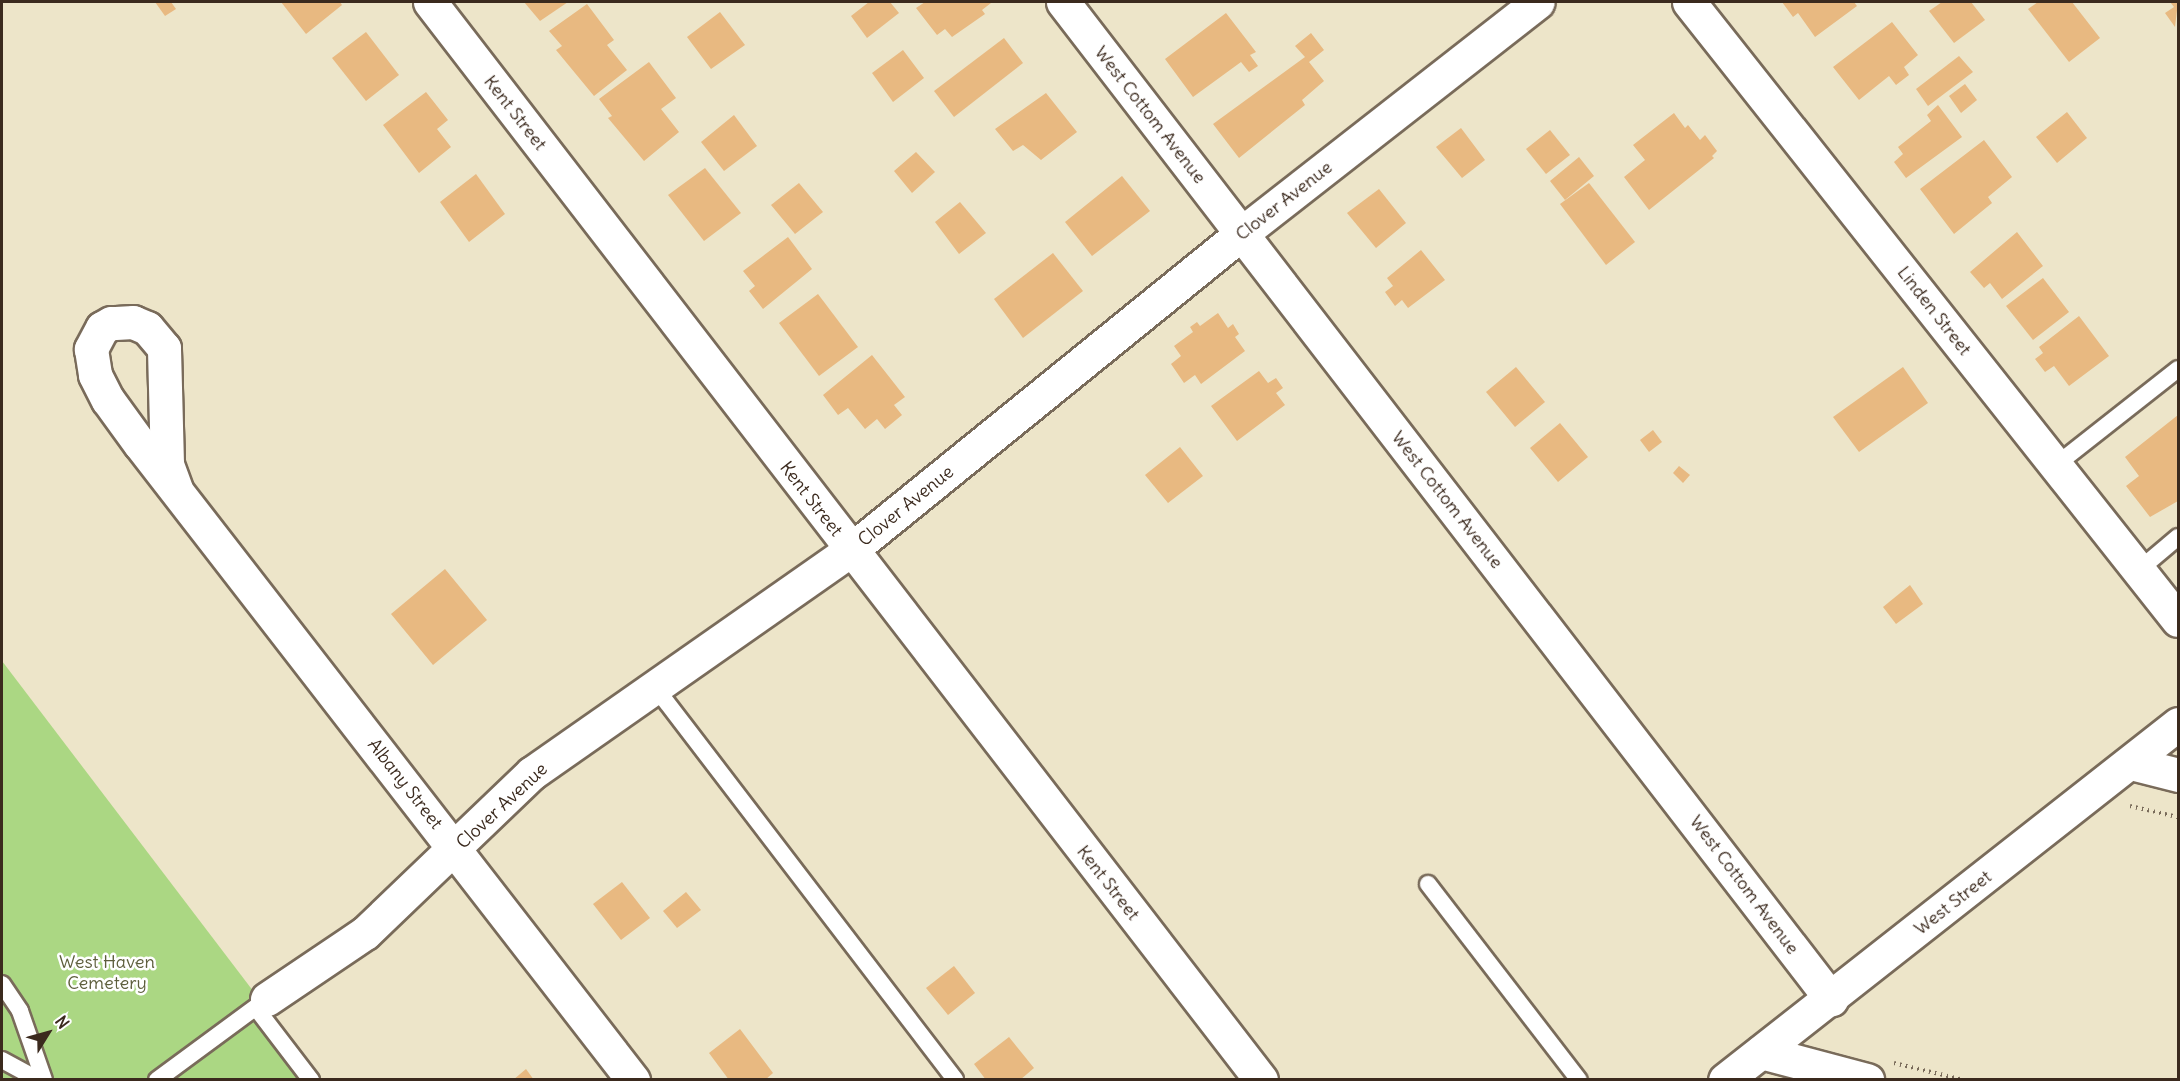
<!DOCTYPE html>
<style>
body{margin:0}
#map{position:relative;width:2180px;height:1081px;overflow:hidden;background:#ede5c9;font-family:Delius,sans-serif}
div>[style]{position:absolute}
.green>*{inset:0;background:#abd783}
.building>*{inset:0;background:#e8b981}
.path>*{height:4px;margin-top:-2px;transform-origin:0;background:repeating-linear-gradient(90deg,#796b5a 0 1.5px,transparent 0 6px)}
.roads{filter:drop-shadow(2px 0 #796b5a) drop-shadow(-2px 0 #796b5a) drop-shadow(0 2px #796b5a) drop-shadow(0 -2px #796b5a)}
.lane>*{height:16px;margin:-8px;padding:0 8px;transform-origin:8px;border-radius:8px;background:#fff}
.street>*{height:33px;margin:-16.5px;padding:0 16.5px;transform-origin:16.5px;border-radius:16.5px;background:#fff}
span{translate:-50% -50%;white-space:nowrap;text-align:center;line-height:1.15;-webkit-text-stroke:5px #fff;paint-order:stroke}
.street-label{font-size:18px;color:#3b2a1e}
.park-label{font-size:18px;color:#5d5e3c}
.frame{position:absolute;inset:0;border:3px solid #3b2a1e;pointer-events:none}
.north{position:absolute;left:18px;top:1003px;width:60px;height:60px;-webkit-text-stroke:4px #fff;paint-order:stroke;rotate:53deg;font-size:16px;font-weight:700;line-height:24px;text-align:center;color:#3b2a1e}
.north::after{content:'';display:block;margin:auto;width:21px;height:27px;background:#3b2a1e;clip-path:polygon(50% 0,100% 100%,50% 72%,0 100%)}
</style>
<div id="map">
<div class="green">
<div style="clip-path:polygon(2px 661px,320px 1079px,2px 1079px)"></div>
</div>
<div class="building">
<div style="clip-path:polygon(155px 2px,171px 2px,176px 9px,165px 16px)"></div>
<div style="clip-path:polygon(281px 2px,340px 2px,342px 5px,306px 34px)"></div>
<div style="clip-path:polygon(524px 2px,568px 2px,540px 21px)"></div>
<div style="clip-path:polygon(869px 2px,890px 2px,899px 13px,867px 38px,851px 16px)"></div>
<div style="clip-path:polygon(925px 2px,989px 2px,991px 3px,982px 10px,985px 14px,952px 37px,945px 29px,937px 35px,916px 8px)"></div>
<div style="clip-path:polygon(1782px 2px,1854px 2px,1857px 6px,1815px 37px,1798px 13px,1793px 17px)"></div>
<div style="clip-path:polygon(1942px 2px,1971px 2px,1985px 20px,1954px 43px,1929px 11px)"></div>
<div style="clip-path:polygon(2038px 2px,2072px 2px,2100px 38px,2069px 62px,2028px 9px)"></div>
<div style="clip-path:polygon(2170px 2px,2178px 2px,2175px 27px,2165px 13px,2174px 7px)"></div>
<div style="clip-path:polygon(587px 4px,614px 40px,607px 45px,627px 70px,594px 96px,556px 50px,562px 46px,549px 31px)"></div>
<div style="clip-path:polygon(720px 12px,745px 45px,711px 69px,687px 37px)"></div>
<div style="clip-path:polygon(1226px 13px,1256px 52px,1250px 55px,1258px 66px,1249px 72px,1241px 62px,1193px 97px,1165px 59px)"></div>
<div style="clip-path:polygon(1892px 22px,1918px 55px,1904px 67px,1909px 75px,1896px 85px,1889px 76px,1859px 100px,1833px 67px)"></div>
<div style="clip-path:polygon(366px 32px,399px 75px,366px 101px,332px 58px)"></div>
<div style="clip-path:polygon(1311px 33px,1324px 50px,1309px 62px,1324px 81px,1302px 100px,1305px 105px,1239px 158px,1213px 124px,1305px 57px,1295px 46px)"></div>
<div style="clip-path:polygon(1004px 38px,1023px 63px,954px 117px,934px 91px)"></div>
<div style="clip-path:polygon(903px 50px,924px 78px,893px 102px,872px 73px)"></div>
<div style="clip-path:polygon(1959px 56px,1973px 72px,1928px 106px,1916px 89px)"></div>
<div style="clip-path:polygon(649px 62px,676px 98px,661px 109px,679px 132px,644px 161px,608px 118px,612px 116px,599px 99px)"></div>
<div style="clip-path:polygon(1965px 84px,1977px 100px,1961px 113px,1949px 96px)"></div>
<div style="clip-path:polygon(426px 92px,448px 120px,437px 129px,451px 147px,419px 173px,383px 125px)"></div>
<div style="clip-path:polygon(1046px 93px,1077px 132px,1041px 160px,1023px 145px,1013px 151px,995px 129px)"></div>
<div style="clip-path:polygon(1938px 105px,1962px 137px,1906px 178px,1894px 162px,1903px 154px,1898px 147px,1931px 121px,1927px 115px)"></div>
<div style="clip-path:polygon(2067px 112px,2087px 138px,2057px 163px,2036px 137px)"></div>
<div style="clip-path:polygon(1674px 113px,1685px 128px,1688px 125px,1700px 140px,1705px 135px,1717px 151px,1712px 156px,1714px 158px,1649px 210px,1624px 177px,1645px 160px,1633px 145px)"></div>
<div style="clip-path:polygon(734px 115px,757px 146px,724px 171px,701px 142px)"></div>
<div style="clip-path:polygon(1461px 128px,1485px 160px,1462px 178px,1436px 147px)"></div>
<div style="clip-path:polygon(1550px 130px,1570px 155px,1546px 174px,1526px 149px)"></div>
<div style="clip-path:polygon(1984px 140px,2012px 177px,1988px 197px,1992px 203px,1954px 234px,1920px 189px)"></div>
<div style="clip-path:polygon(916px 152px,935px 172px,912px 193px,894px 171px)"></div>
<div style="clip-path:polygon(1579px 157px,1594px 176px,1565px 200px,1550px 181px)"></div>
<div style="clip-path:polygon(705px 168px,741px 213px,704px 241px,668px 195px)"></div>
<div style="clip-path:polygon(476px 174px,505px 214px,469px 242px,440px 202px)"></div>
<div style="clip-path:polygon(1122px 176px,1150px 211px,1092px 256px,1065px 222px)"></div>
<div style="clip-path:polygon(799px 183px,823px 212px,795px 234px,771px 205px)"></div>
<div style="clip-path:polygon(1589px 183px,1635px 242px,1606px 265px,1560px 204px)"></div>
<div style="clip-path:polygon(1379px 189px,1406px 223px,1376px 248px,1347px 213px)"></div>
<div style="clip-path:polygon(960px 202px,986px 233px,959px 254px,935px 222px)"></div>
<div style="clip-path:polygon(2017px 232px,2043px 266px,2002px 299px,1990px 283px,1984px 288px,1970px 272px)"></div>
<div style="clip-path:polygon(788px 237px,812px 269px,763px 309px,749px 291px,755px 286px,743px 271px)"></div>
<div style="clip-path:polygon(1421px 250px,1445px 280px,1408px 308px,1402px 300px,1395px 306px,1385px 292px,1393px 286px,1387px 278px)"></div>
<div style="clip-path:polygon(1053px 253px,1083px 291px,1023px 338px,994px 299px)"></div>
<div style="clip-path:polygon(2043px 278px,2069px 312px,2033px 340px,2006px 306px)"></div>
<div style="clip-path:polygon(818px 294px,858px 347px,819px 376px,779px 323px)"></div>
<div style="clip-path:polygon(1218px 313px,1228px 328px,1233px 324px,1239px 334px,1235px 337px,1245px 351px,1201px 384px,1195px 375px,1184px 383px,1171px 364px,1181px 356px,1174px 346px,1193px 332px,1190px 327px,1197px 322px,1200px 326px)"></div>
<div style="clip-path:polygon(2079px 316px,2109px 356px,2069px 386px,2054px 366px,2045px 372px,2035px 359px,2043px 353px,2039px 347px)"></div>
<div style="clip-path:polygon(872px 355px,905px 397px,894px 405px,902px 415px,885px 429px,877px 419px,865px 429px,848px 408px,838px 415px,823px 395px)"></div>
<div style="clip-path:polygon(1516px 367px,1545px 402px,1515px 427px,1486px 392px)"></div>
<div style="clip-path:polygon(1903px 367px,1928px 403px,1859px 452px,1833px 417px)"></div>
<div style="clip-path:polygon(1259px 371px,1268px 383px,1276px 378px,1283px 388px,1276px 393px,1285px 405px,1237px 441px,1211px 406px)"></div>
<div style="clip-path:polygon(2178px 415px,2178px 501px,2150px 517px,2126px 486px,2139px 476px,2125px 457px)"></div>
<div style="clip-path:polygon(1560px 423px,1588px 457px,1558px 482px,1530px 448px)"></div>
<div style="clip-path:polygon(1653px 430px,1662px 442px,1649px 452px,1640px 440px)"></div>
<div style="clip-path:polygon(1180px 447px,1203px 476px,1168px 503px,1145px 475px)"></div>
<div style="clip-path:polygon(1679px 466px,1690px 475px,1683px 483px,1673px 473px)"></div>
<div style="clip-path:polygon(445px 569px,487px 620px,433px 665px,391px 614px)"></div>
<div style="clip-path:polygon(1910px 585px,1923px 604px,1896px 624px,1883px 607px)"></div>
<div style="clip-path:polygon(622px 882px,650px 918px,621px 940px,593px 904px)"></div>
<div style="clip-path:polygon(686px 892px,701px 910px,677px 928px,663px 911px)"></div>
<div style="clip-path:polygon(954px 966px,975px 993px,948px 1015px,926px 988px)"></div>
<div style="clip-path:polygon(740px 1029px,773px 1073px,765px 1080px,729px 1080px,709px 1053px)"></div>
<div style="clip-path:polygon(1009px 1037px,1034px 1068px,1020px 1080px,986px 1080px,974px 1064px)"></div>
<div style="clip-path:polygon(526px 1069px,534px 1080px,513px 1080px)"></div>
</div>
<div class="path">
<div style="left:2130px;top:806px;width:49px;rotate:12.9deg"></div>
<div style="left:1894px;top:1063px;width:72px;rotate:13.7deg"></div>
</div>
<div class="roads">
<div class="lane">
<div style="left:2056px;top:465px;width:155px;rotate:-38.2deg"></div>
<div style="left:2139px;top:570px;width:51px;rotate:-40.2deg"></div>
<div style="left:655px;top:687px;width:494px;rotate:52.6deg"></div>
<div style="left:1428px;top:884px;width:247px;rotate:52.4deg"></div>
<div style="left:2px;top:984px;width:32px;rotate:56deg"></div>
<div style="left:20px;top:1011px;width:73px;rotate:70.8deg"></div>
<div style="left:256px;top:1008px;width:91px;rotate:52.6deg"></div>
<div style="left:2px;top:1060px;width:42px;rotate:28.4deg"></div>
<div style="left:157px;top:1080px;width:137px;rotate:-36.4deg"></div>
</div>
<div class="street">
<div style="left:430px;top:2px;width:1361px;rotate:52.37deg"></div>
<div style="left:1063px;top:2px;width:1259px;rotate:52.39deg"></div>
<div style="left:1689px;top:2px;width:788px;rotate:51.65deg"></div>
<div style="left:176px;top:489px;width:27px;rotate:-110deg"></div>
<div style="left:167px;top:464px;width:116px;rotate:-91.5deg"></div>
<div style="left:164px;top:348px;width:26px;rotate:-130deg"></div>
<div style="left:147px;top:328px;width:15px;rotate:-157deg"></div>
<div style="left:133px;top:322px;width:22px;rotate:177deg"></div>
<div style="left:111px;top:323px;width:10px;rotate:151deg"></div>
<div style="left:102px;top:328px;width:24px;rotate:118deg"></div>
<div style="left:91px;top:349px;width:26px;rotate:81deg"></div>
<div style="left:95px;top:375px;width:28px;rotate:63deg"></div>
<div style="left:108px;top:400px;width:54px;rotate:54deg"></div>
<div style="left:140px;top:444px;width:805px;rotate:52.22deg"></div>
<div style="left:2131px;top:763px;width:49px;rotate:14.3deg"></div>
<div style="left:267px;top:999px;width:118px;rotate:-34deg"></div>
<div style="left:365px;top:933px;width:231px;rotate:-43.8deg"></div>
<div style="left:532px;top:773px;width:389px;rotate:-35deg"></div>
<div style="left:851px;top:550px;width:503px;rotate:-39.03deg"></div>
<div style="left:1242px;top:233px;width:375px;rotate:-38deg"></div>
<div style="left:1761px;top:1052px;width:110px;rotate:14.8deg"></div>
<div style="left:1725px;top:1080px;width:576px;rotate:-38.16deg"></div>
</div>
</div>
<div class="street-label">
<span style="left:515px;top:113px;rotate:52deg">Kent Street</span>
<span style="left:1150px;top:115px;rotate:52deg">West Cottom Avenue</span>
<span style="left:1284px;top:201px;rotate:-38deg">Clover Avenue</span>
<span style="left:1934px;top:311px;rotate:52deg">Linden Street</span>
<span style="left:811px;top:499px;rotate:52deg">Kent Street</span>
<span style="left:1447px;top:500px;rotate:52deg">West Cottom Avenue</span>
<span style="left:906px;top:506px;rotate:-39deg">Clover Avenue</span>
<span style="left:405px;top:784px;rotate:52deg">Albany Street</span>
<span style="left:502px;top:806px;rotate:-43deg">Clover Avenue</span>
<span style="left:1108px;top:883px;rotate:52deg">Kent Street</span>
<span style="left:1744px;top:885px;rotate:53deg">West Cottom Avenue</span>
<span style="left:1953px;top:903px;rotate:-38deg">West Street</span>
</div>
<div class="park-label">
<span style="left:107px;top:973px">West Haven<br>Cemetery</span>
</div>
<div class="frame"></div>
<div class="north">N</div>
</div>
